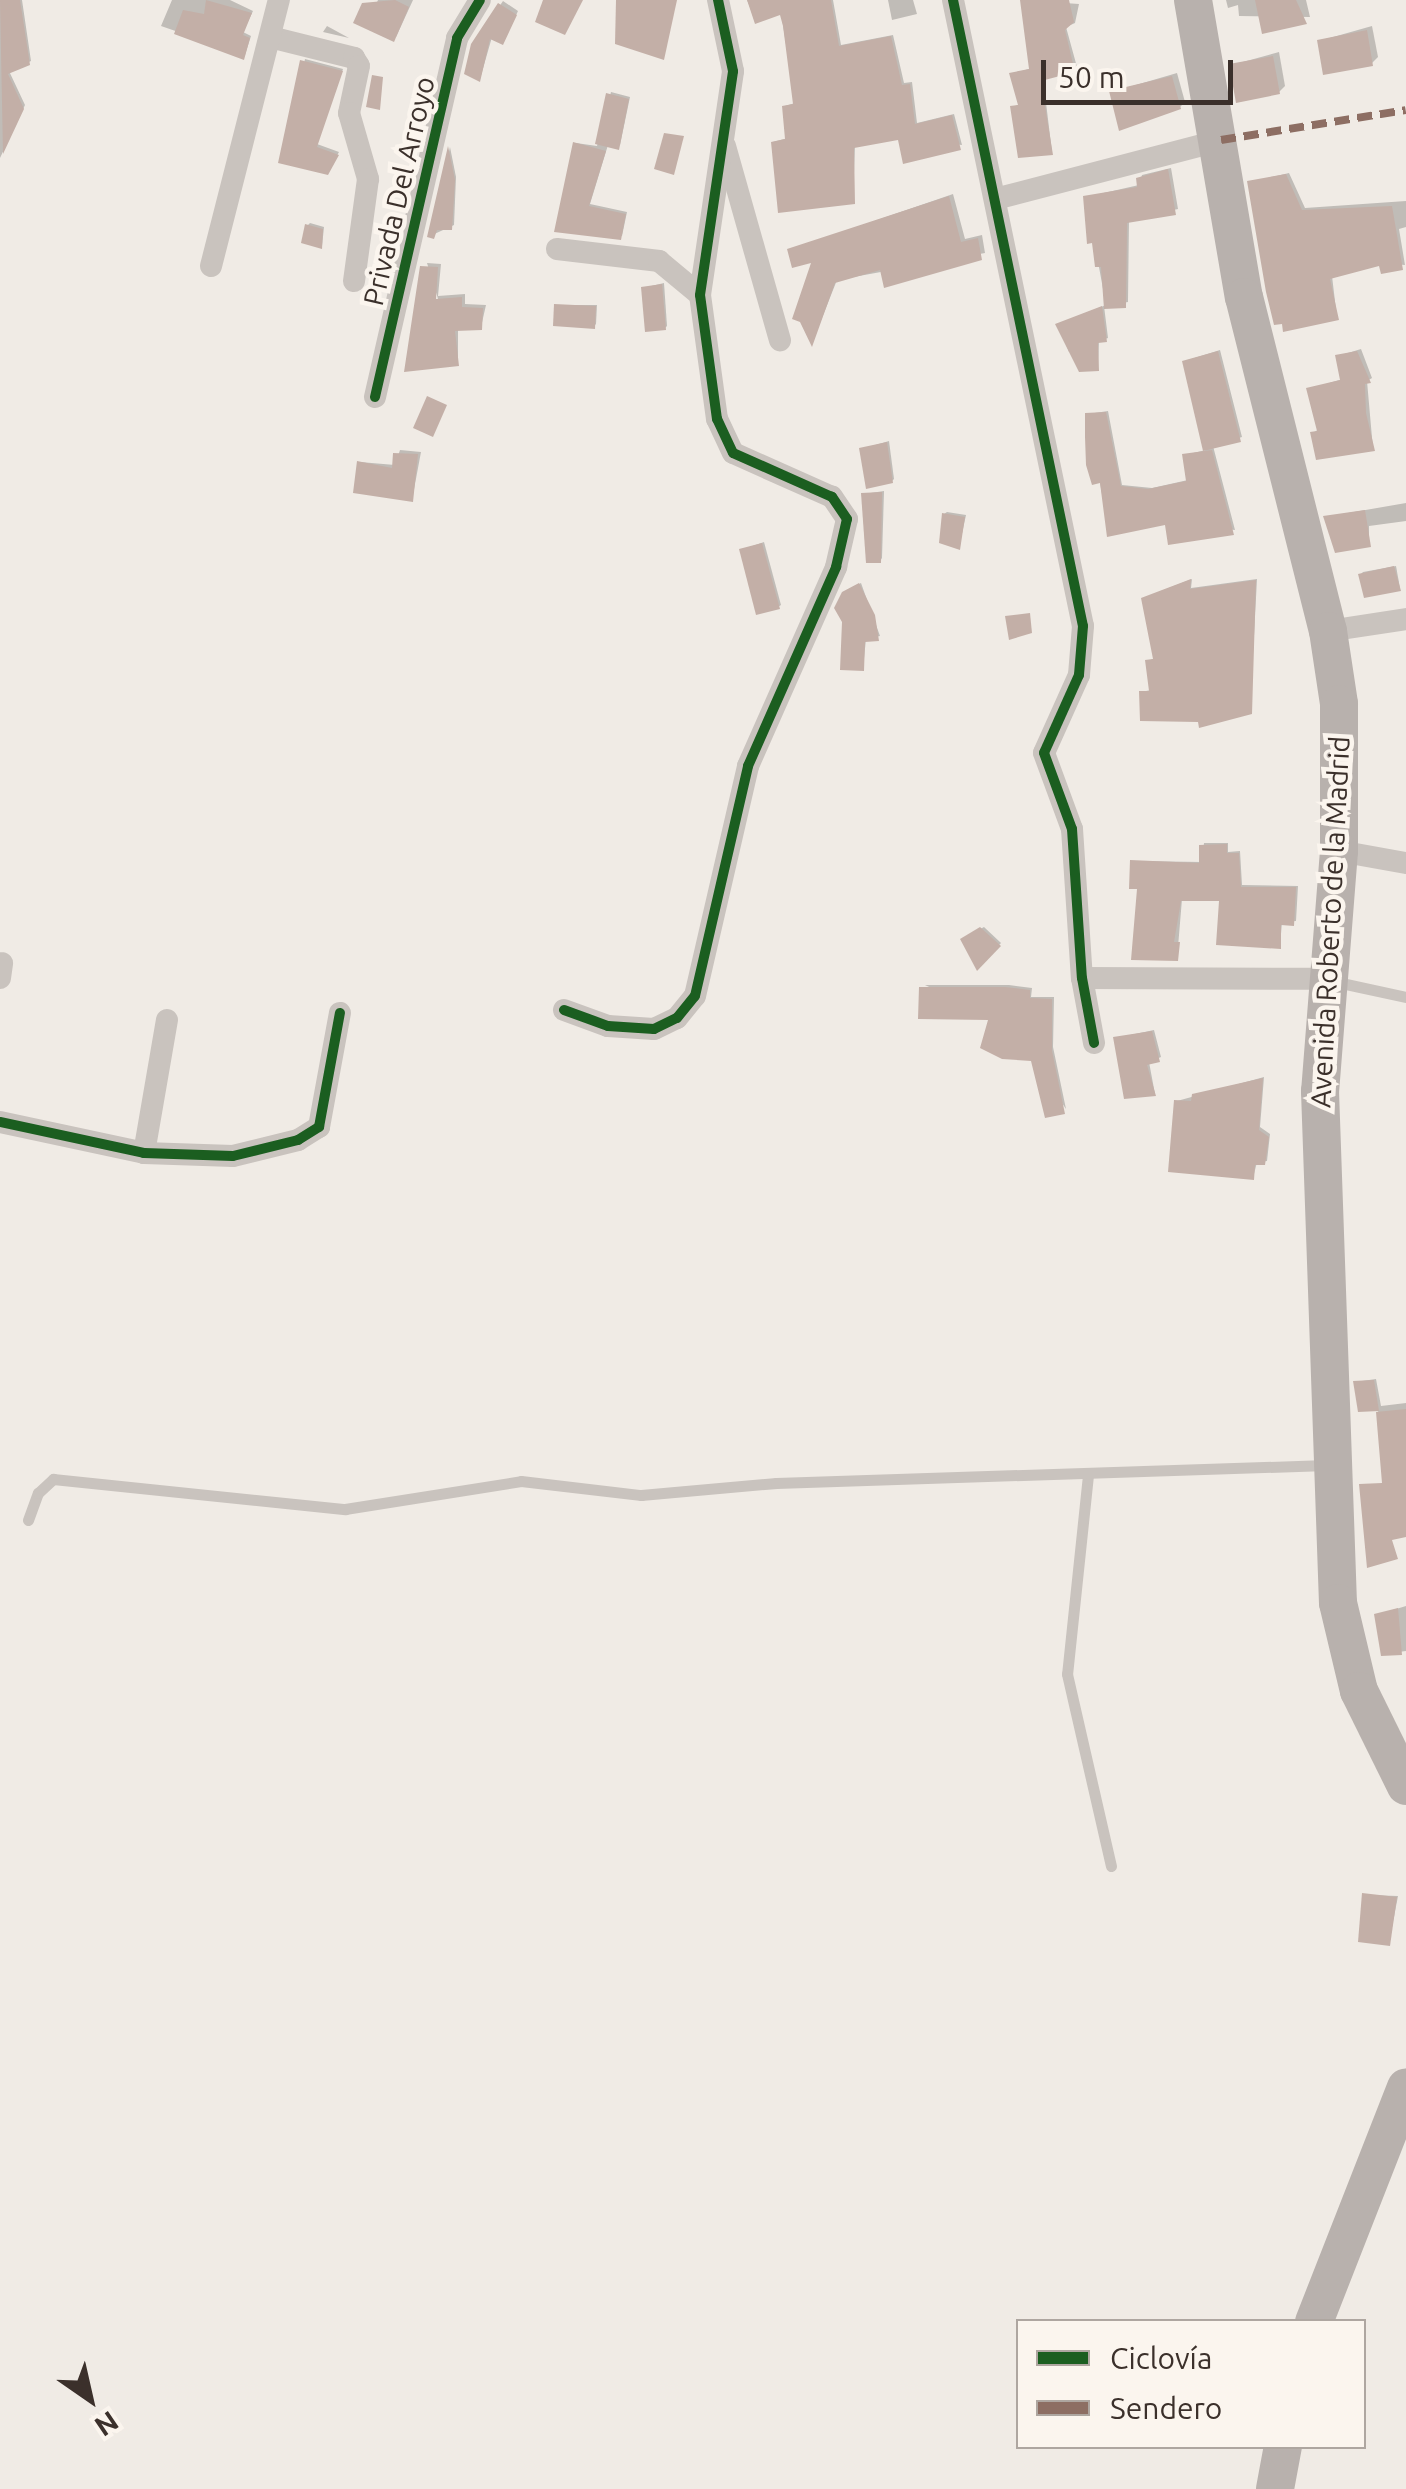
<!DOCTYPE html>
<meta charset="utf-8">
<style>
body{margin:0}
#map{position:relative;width:1406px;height:2489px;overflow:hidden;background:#f0ebe5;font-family:Ubuntu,sans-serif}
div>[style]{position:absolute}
.shadow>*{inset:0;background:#0003}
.building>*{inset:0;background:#c3afa7}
.service>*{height:11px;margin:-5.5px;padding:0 5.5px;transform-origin:5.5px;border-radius:5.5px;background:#c9c3be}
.minor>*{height:22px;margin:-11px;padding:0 11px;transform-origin:11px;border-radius:11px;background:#c9c3be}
.primary>*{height:38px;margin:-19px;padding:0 19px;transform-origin:19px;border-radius:19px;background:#b8b1ad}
.quiet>*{height:8px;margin-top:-4px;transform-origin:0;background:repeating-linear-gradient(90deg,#8d6e63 0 15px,transparent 0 23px)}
.cycleway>*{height:10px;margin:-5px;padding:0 5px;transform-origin:5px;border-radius:5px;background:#1b5e20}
span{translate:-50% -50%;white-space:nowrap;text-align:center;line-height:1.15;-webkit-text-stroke:9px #fbf5ee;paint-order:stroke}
.street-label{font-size:28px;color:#3b302b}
.legend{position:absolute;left:1016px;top:2319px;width:350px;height:130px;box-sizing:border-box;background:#fbf5ee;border:2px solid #aea6a0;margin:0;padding:12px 18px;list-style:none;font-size:30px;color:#3b302b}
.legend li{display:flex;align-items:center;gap:20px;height:50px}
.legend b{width:50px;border:2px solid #aea6a0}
.north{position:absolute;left:40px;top:2349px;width:100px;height:100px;-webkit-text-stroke:8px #fbf5ee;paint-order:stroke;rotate:146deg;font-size:28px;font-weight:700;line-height:40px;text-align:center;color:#3b302b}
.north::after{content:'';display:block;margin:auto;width:35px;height:45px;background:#3b302b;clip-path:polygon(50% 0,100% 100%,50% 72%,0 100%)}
.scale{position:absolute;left:1041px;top:60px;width:192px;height:45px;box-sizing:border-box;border:5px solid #3b302b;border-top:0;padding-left:12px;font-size:30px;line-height:35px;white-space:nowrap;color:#3b302b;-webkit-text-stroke:8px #fbf5ee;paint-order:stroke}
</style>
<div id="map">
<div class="shadow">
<div style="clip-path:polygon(0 0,22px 0,31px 61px,9px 71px,25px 105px,0 158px)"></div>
<div style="clip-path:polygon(172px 0,230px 0,253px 11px,243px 32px,251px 36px,245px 55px,161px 26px)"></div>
<div style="clip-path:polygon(378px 0,413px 0,396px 37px,375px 7px)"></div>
<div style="clip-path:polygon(747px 0,833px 0,841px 45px,893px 35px,904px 83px,912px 82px,917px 123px,954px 114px,962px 145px,900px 138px,855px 146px,853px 201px,773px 142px,788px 138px,785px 106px,795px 103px,781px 12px,756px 21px)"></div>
<div style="clip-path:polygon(888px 0,913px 0,917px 14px,892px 20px)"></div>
<div style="clip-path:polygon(1022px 0,1079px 4px,1075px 23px,1066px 27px,1077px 67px,1043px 78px,1052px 152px,1013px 107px,1020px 104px,1012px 74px,1032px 68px)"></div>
<div style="clip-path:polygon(1226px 0,1306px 0,1310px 17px,1239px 16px,1238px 5px,1228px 8px)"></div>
<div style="clip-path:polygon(503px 1px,518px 11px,505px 39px,492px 37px,480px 79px,473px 45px)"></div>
<div style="clip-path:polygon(327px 26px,349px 38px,323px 32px)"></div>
<div style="clip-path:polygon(1372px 26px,1378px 57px,1372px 63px,1319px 41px)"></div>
<div style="clip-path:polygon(1279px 52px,1285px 86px,1279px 92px,1232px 65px)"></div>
<div style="clip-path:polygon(305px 59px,343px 69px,317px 144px,339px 152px,329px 170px,281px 161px)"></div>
<div style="clip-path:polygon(1177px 73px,1185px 102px,1180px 107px,1112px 92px)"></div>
<div style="clip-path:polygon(611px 92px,630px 97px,620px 145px,608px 145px,590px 204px,627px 212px,622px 236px,557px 230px,576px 143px,597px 146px)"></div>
<div style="clip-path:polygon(450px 147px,456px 177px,454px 225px,430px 236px)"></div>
<div style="clip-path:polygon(1171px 168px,1178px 209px,1129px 220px,1128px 302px,1104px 306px,1108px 338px,1099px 341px,1098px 368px,1077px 349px,1069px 352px,1058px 324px,1106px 305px,1086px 197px,1139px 185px,1142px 175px)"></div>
<div style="clip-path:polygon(1289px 173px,1305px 208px,1406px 201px,1406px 227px,1399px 229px,1405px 265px,1381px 263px,1332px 276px,1337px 318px,1250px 182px)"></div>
<div style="clip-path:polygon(953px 194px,965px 239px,982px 235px,985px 253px,837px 280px,812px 343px,815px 260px,790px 250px)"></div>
<div style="clip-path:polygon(310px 223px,324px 227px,322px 246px,308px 225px)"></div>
<div style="clip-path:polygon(427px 263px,441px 264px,438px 296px,465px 294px,465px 304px,486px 305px,481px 327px,458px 328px,458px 364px)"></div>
<div style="clip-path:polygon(664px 283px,667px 326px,665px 328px,643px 288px)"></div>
<div style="clip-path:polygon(556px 305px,597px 305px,596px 324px,594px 326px)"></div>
<div style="clip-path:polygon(1361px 349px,1372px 378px,1367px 381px,1373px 449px,1313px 433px,1319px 429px,1309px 389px,1343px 379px,1338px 356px)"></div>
<div style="clip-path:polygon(1220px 350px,1242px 437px,1213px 446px,1235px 530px,1167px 522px,1109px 534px,1088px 414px,1108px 411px,1122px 485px,1152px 488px,1188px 480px,1185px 455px,1206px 450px,1185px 361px)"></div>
<div style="clip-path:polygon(889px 441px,894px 479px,892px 481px,862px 449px)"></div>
<div style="clip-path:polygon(400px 450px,421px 452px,412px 500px,360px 462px,395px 465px)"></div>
<div style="clip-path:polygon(884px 491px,882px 558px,880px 561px,864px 494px)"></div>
<div style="clip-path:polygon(1406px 503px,1406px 521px,1369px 526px,1369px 545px,1325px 517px)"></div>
<div style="clip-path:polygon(947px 512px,966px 515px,959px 547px,944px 514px)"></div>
<div style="clip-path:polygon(764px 542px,781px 605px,778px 607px,741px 550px)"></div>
<div style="clip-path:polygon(1396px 566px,1400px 588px,1361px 574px,1363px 572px)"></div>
<div style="clip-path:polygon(1192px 579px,1191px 588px,1257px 579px,1250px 712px,1201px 720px,1141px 692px,1151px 690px,1148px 661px,1155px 658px,1146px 597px)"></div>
<div style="clip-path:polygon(861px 583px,880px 636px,866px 639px,863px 668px,847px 590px)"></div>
<div style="clip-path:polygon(1204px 843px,1228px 843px,1228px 852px,1240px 851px,1242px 885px,1298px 886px,1296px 921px,1282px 922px,1280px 946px,1221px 899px,1182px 899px,1177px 959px,1133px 861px,1202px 862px)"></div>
<div style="clip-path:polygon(984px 927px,1001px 943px,978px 967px,965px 937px)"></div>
<div style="clip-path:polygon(925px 985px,1009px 985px,1032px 988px,1031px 997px,1054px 997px,1053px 1047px,1066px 1109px,1033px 1059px,992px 1017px)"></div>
<div style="clip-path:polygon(1154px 1030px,1161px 1057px,1149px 1062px,1155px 1094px,1116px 1038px)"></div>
<div style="clip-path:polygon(1264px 1077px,1260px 1127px,1270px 1134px,1267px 1161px,1257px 1162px,1253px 1178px,1177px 1101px)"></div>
<div style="clip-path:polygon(1376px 1379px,1381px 1406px,1406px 1403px,1406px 1444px,1381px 1444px,1378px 1409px,1355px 1382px)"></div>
<div style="clip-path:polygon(1406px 1606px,1406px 1651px,1383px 1654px,1376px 1615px)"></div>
<div style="clip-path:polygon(1365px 1895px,1398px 1896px,1389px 1943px)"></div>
</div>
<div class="building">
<div style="clip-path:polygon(0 0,20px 0,30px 65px,8px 74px,24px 109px,3px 154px)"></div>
<div style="clip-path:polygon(206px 0,252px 13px,243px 35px,250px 38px,244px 60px,174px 34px,183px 10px,204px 14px)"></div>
<div style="clip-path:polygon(395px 0,409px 7px,394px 42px,353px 23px,362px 3px)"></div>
<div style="clip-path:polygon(543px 0,583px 0,565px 35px,535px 22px)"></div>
<div style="clip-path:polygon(616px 0,677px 0,664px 60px,615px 44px)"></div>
<div style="clip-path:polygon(747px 0,831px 0,839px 46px,891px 36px,902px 85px,910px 84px,915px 124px,952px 115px,961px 150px,903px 164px,898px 140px,854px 148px,855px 204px,778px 213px,771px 142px,785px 139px,782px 106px,793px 104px,783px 26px,780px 15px,755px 24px)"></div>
<div style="clip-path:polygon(1020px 0,1069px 0,1074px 22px,1065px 30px,1075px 72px,1041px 81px,1053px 155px,1018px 158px,1010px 106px,1018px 105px,1009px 73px,1029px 69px)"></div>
<div style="clip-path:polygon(1255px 0,1296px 0,1307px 24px,1262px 34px)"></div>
<div style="clip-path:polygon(498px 3px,517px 15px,503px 45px,490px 39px,480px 82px,464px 74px,471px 44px)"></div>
<div style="clip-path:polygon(1367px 30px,1373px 66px,1323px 75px,1317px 40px)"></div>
<div style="clip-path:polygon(1273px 56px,1280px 94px,1236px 103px,1229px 64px)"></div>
<div style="clip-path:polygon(300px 60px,343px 71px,317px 147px,339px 155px,328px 175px,278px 163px)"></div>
<div style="clip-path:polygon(372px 75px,383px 77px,380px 110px,366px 107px)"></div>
<div style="clip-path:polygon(1172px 76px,1181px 109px,1119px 131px,1109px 91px)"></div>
<div style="clip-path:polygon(606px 93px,629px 99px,619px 150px,595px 144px)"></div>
<div style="clip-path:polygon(664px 133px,684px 136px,674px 175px,654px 169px)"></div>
<div style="clip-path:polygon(573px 142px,606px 151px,589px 206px,626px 214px,621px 240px,554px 232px)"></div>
<div style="clip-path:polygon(448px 146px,455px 180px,452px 230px,437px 230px,434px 239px,427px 237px)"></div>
<div style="clip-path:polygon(1168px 169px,1176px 215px,1127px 223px,1126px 308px,1104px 309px,1101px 267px,1095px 267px,1092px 243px,1087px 244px,1083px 196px,1137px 187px,1136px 178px)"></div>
<div style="clip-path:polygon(1286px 174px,1302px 210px,1392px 206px,1403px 270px,1381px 274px,1379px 266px,1330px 279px,1339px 320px,1283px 332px,1282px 324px,1274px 325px,1266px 292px,1247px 181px)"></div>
<div style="clip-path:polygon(949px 196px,961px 242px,978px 238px,982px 260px,884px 288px,880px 270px,835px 283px,812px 347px,800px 322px,792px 319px,811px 263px,792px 268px,787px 249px)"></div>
<div style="clip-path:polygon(305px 224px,323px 229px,322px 249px,301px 243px)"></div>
<div style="clip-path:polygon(420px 266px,438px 267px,436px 299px,462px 297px,462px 307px,483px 308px,482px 330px,455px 331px,459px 366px,404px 372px)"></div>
<div style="clip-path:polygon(662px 284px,666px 330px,645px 332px,641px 287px)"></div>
<div style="clip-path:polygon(554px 304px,596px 306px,595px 329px,553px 326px)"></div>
<div style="clip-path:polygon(1102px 306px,1107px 342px,1098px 343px,1099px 371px,1079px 372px,1055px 324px)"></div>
<div style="clip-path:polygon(1218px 351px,1241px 442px,1203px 451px,1182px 361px)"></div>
<div style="clip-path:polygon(1357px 351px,1371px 383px,1365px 384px,1366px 413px,1375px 451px,1316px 460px,1310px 432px,1317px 431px,1306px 388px,1340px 380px,1335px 355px)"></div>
<div style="clip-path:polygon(427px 396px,447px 405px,433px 437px,413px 428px)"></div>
<div style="clip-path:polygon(1106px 412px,1121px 486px,1148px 489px,1186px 481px,1182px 454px,1212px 450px,1234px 535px,1168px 545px,1165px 525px,1107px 537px,1100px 483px,1092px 485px,1086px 465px,1085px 437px,1085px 413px)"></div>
<div style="clip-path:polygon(887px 442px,893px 483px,866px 489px,859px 448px)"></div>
<div style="clip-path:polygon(393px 453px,418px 454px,413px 502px,353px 493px,357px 461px,392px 468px)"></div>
<div style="clip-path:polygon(882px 492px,881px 563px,866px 563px,861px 493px)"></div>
<div style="clip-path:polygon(1365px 510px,1371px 547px,1335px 553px,1323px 516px)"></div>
<div style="clip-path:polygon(942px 513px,965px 517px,960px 550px,939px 543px)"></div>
<div style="clip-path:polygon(762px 543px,780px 609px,756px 615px,739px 549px)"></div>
<div style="clip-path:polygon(1394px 566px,1401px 591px,1364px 598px,1358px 574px)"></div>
<div style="clip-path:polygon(1191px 579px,1190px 589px,1256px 580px,1252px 714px,1199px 728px,1198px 722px,1140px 721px,1139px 691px,1149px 691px,1145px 660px,1153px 659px,1141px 598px)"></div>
<div style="clip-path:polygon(859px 583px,875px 615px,879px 641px,865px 642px,864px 671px,840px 670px,842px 622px,834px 608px,842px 592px)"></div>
<div style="clip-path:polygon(1030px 613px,1032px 633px,1009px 640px,1005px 616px)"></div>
<div style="clip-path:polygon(1227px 844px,1227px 853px,1239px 853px,1241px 887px,1296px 887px,1294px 926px,1281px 925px,1281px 949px,1216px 945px,1219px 901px,1181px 901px,1174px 942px,1180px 942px,1178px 961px,1131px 960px,1137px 889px,1129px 889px,1130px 860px,1199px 863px,1199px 845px)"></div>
<div style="clip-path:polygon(980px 927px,1001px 946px,977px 971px,960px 939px)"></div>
<div style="clip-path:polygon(919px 987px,1005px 987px,1030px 990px,1030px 998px,1052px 999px,1052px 1051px,1065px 1114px,1045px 1118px,1031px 1061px,1002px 1059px,980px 1048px,988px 1020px,918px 1019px)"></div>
<div style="clip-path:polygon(1152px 1031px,1160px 1062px,1147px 1065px,1156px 1096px,1124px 1099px,1113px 1037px)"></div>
<div style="clip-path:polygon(1263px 1078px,1259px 1130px,1269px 1137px,1265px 1165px,1255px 1165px,1254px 1180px,1168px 1172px,1174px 1100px,1191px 1101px,1192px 1094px)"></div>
<div style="clip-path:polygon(1374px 1380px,1379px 1411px,1358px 1412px,1353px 1381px)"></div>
<div style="clip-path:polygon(1406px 1409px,1406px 1537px,1392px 1540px,1398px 1559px,1367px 1568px,1359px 1484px,1382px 1483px,1376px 1412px)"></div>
<div style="clip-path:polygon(1398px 1608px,1402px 1655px,1381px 1656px,1374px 1614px)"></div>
<div style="clip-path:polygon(1362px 1893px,1397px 1897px,1390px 1946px,1358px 1942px)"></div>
</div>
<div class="service">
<div style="left:1332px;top:981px;width:76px;rotate:12.2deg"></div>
<div style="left:1088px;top:1475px;width:200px;rotate:96deg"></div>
<div style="left:1067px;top:1674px;width:197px;rotate:77.1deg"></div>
<div style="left:28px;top:1520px;width:29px;rotate:-70deg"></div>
<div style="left:38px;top:1493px;width:21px;rotate:-43deg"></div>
<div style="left:53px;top:1479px;width:294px;rotate:5.9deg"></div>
<div style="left:345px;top:1509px;width:178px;rotate:-9deg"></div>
<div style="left:521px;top:1481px;width:121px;rotate:6.7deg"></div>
<div style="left:641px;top:1495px;width:136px;rotate:-5.1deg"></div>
<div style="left:776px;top:1483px;width:551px;rotate:-1.87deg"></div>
</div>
<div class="minor">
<div style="left:953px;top:0;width:639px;rotate:78.27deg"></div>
<div style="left:1083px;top:626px;width:49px;rotate:94.7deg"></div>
<div style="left:1079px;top:675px;width:85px;rotate:114.2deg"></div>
<div style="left:1044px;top:753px;width:81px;rotate:69.8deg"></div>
<div style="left:1072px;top:829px;width:149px;rotate:86.2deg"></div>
<div style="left:1082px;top:978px;width:66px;rotate:79.5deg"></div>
<div style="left:270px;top:37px;width:87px;rotate:14deg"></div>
<div style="left:354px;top:58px;width:9px;rotate:58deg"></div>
<div style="left:359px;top:66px;width:48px;rotate:102deg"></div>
<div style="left:349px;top:113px;width:69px;rotate:73.9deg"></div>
<div style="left:368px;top:179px;width:103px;rotate:97.8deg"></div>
<div style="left:725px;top:146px;width:202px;rotate:74.2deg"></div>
<div style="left:995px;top:199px;width:234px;rotate:-14.6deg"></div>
<div style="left:557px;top:249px;width:103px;rotate:6.7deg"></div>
<div style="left:659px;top:261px;width:53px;rotate:39.7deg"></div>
<div style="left:211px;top:266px;width:275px;rotate:-75.7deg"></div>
<div style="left:375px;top:397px;width:368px;rotate:-77.1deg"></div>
<div style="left:457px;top:38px;width:44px;rotate:-58.8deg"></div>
<div style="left:1328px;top:631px;width:79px;rotate:-8.7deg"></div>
<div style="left:1339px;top:851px;width:68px;rotate:10.2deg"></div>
<div style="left:0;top:978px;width:15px;rotate:-82deg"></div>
<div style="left:1082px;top:978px;width:242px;rotate:0.2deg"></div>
<div style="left:564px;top:1010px;width:47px;rotate:20deg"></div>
<div style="left:608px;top:1026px;width:46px;rotate:3.7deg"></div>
<div style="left:654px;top:1029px;width:25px;rotate:-26deg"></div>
<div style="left:677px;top:1018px;width:28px;rotate:-51deg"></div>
<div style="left:695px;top:996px;width:236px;rotate:-77deg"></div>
<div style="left:748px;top:766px;width:218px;rotate:-66.1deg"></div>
<div style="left:836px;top:567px;width:49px;rotate:-77.1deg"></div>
<div style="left:847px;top:519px;width:27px;rotate:-124deg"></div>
<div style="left:832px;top:497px;width:108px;rotate:-156deg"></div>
<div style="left:733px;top:453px;width:38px;rotate:-115deg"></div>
<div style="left:717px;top:419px;width:125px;rotate:-97.8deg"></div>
<div style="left:700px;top:295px;width:226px;rotate:-81.6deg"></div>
<div style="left:733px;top:71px;width:73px;rotate:-101.9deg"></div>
<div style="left:0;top:1122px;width:147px;rotate:12.1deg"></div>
<div style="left:144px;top:1153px;width:89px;rotate:1.9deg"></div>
<div style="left:233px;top:1156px;width:67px;rotate:-13.8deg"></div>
<div style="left:298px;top:1140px;width:25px;rotate:-32deg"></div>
<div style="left:319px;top:1127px;width:116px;rotate:-79.6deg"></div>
<div style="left:144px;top:1153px;width:135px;rotate:-80.2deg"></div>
</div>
<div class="primary">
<div style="left:1193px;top:0;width:301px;rotate:80.3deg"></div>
<div style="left:1244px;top:297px;width:344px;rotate:75.9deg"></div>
<div style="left:1328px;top:631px;width:74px;rotate:81.4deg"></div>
<div style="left:1339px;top:704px;width:147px;rotate:90deg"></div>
<div style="left:1339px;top:851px;width:241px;rotate:94.5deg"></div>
<div style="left:1320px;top:1091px;width:512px;rotate:87.99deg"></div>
<div style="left:1338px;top:1603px;width:90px;rotate:76.6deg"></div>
<div style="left:1359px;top:1691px;width:106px;rotate:63.7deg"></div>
<div style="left:1314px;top:2322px;width:252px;rotate:-68.6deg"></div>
<div style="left:1275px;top:2489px;width:44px;rotate:-79.5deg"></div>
</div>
<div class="quiet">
<div style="left:1221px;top:140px;width:187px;rotate:-9.2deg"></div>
</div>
<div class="cycleway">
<div style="left:953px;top:0;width:639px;rotate:78.27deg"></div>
<div style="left:1083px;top:626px;width:49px;rotate:94.7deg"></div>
<div style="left:1079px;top:675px;width:85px;rotate:114.2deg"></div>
<div style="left:1044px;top:753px;width:81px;rotate:69.8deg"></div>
<div style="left:1072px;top:829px;width:149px;rotate:86.2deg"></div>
<div style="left:1082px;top:978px;width:66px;rotate:79.5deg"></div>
<div style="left:375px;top:397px;width:368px;rotate:-77.1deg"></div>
<div style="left:457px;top:38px;width:44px;rotate:-58.8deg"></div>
<div style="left:564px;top:1010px;width:47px;rotate:20deg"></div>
<div style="left:608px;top:1026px;width:46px;rotate:3.7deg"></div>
<div style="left:654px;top:1029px;width:25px;rotate:-26deg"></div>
<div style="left:677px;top:1018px;width:28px;rotate:-51deg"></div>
<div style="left:695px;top:996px;width:236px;rotate:-77deg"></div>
<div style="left:748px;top:766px;width:218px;rotate:-66.1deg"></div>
<div style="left:836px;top:567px;width:49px;rotate:-77.1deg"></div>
<div style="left:847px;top:519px;width:27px;rotate:-124deg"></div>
<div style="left:832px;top:497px;width:108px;rotate:-156deg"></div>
<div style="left:733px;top:453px;width:38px;rotate:-115deg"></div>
<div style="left:717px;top:419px;width:125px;rotate:-97.8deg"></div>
<div style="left:700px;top:295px;width:226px;rotate:-81.6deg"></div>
<div style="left:733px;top:71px;width:73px;rotate:-101.9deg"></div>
<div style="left:0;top:1122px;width:147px;rotate:12.1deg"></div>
<div style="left:144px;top:1153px;width:89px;rotate:1.9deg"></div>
<div style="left:233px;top:1156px;width:67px;rotate:-13.8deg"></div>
<div style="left:298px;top:1140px;width:25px;rotate:-32deg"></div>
<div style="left:319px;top:1127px;width:116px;rotate:-79.6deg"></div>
</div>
<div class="street-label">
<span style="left:399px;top:191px;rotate:-77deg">Privada Del Arroyo</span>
<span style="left:1330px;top:922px;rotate:-87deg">Avenida Roberto de la Madrid</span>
</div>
<ul class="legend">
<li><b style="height:12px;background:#1b5e20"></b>Ciclovía</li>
<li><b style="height:12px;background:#8d6e63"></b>Sendero</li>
</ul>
<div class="north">N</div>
<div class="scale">50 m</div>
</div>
